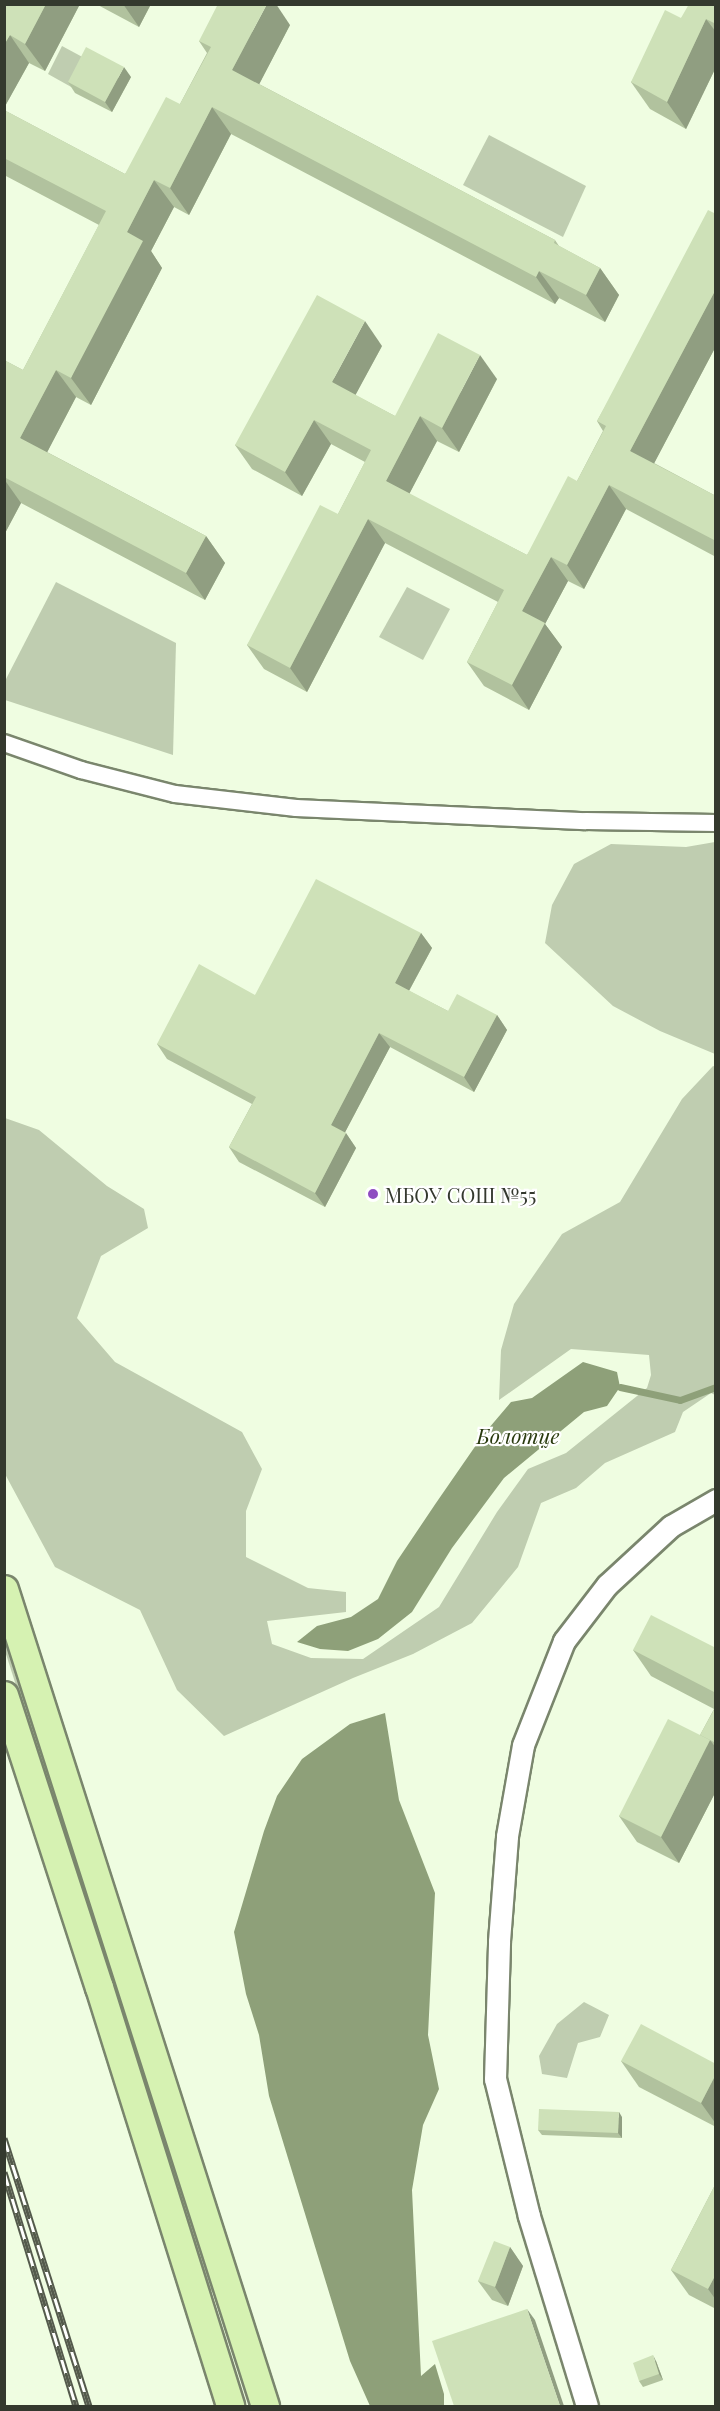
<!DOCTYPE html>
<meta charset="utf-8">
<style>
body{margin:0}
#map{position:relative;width:720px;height:2411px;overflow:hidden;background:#effde1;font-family:"Playfair Display",serif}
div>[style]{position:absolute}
.green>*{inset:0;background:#bfcdb0}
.water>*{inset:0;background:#8ea079}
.stream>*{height:7px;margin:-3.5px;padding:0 3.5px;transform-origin:3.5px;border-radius:3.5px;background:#8ea079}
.roads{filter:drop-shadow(2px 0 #7a866d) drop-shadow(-2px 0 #7a866d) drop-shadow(0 2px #7a866d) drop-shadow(0 -2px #7a866d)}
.minor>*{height:16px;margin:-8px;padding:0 8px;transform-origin:8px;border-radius:8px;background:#fff}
.tertiary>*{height:21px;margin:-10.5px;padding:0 10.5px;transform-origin:10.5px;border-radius:10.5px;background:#fff}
.primary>*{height:27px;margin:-13.5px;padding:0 13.5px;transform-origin:13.5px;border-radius:13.5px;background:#d6f2b2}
.rail>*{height:7px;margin-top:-3.5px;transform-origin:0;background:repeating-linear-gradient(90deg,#fff 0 14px,#545a4c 0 28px);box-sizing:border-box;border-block:2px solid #545a4c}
.wall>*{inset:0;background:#b1c29e}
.shaded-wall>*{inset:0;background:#909e81}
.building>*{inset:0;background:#cee1b8}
.dots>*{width:16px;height:16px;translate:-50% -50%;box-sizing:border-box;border:3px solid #fff;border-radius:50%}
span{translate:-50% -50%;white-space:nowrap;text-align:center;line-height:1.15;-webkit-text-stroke:4.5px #fff;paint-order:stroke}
.poi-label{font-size:20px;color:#34392e}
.left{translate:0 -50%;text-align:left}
.water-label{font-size:21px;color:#293a0e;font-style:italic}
.frame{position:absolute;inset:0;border:6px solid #34392e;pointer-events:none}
</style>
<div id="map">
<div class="green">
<div style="clip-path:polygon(62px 46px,88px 60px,73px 88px,48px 74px)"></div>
<div style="clip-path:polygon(489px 135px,586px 186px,563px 237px,463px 185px)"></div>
<div style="clip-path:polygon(56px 582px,176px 643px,173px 755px,5px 700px,5px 681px)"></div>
<div style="clip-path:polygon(407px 587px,450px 609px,423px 660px,379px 637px)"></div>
<div style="clip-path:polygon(715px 842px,716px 842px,715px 1054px,660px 1031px,613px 1006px,545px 943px,552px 905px,574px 864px,611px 844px,686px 847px)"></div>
<div style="clip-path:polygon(713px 1066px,716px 1067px,715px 1395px,711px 1393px,683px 1412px,675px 1432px,605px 1463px,576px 1488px,541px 1503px,518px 1567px,472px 1623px,413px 1654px,353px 1678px,224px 1736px,177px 1690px,140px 1610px,55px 1567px,5px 1474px,5px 1118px,39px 1130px,107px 1186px,144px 1209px,148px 1228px,101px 1256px,77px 1318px,115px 1362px,242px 1432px,262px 1469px,246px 1511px,246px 1557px,308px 1588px,346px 1592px,346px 1612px,267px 1621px,272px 1644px,311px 1658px,363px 1659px,439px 1607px,497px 1512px,528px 1469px,566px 1453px,647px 1388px,651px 1375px,649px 1355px,571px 1349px,499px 1400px,501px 1350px,514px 1304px,562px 1234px,620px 1202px,682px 1099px)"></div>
<div style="clip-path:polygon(4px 1633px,214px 2290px,210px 2292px,5px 1651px)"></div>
<div style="clip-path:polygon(584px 2002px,609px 2015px,600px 2037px,578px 2043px,567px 2078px,542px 2074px,539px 2056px,557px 2024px)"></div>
</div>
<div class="water">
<div style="clip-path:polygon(583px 1362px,617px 1372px,620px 1387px,607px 1406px,584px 1412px,504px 1478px,452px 1548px,412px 1612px,378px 1639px,348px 1651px,320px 1649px,297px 1642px,317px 1626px,351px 1617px,378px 1599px,397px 1561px,436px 1503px,483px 1435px,511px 1402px,532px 1398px)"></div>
<div style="clip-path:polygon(385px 1713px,399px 1800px,435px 1893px,428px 2035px,439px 2089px,423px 2125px,412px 2190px,421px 2376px,435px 2364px,444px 2394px,444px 2406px,370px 2406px,350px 2361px,269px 2096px,259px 2035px,246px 1994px,234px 1932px,264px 1831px,277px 1796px,302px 1759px,350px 1724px)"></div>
</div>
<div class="stream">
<div style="left:620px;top:1387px;width:61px;rotate:12.2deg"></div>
<div style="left:680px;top:1400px;width:38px;rotate:-20deg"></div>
</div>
<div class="roads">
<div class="minor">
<div style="left:4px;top:743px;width:82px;rotate:19.3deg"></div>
<div style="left:81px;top:770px;width:97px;rotate:14.3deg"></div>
<div style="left:175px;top:794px;width:122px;rotate:6.6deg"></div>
<div style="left:296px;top:808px;width:290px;rotate:2.6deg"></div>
<div style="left:586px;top:821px;width:130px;rotate:0.9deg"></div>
</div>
<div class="tertiary">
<div style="left:587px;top:2406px;width:199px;rotate:-107deg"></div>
<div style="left:529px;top:2216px;width:141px;rotate:-103.9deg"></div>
<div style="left:495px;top:2079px;width:138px;rotate:-88.3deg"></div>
<div style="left:499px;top:1941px;width:105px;rotate:-85.6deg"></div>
<div style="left:507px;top:1836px;width:92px;rotate:-80deg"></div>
<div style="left:523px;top:1745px;width:112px;rotate:-68.5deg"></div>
<div style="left:564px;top:1641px;width:71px;rotate:-52.5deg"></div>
<div style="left:607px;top:1585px;width:87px;rotate:-42.7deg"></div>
<div style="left:671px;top:1526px;width:52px;rotate:-30deg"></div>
</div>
<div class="primary">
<div style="left:4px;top:1589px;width:858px;rotate:72.28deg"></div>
<div style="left:4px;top:1695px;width:307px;rotate:72deg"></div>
<div style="left:99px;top:1987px;width:439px;rotate:72.6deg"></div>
</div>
</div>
<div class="rail">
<div style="left:4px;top:2138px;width:281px;rotate:72.4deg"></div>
<div style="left:4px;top:2172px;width:245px;rotate:72.9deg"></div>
</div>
<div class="wall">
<div style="clip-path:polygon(4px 4px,80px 4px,45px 71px,29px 63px,4px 108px)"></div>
<div style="clip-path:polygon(96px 4px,151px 4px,139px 27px)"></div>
<div style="clip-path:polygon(716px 4px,716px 67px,686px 129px,650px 109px,631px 82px,681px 18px)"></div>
<div style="clip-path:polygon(290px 25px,259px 84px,555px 240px,559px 246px,600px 268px,619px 295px,605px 322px,559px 298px,555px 304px,231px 134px,189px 215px,174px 207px,151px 251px,162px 268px,91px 405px,76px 397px,47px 452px,206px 536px,225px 563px,205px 600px,21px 503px,4px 535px,4px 360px,23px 370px,99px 225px,4px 175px,4px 110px,125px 174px,180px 104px,207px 53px,199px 41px)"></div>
<div style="clip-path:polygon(131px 77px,112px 112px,75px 93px,68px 82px)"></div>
<div style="clip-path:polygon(716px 214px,716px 346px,654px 463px,716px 496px,716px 557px,626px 509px,584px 589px,568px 581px,545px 624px,562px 647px,529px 710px,484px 686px,467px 662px,498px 602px,385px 543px,307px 692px,264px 669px,247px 645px,338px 514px,365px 462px,331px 444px,302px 496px,252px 469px,235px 445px,382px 346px,355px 395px,395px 416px,497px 379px,459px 452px,437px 441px,409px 494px,527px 555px,577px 481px,603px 431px,597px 421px)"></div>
<div style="clip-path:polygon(421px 933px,432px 948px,409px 991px,448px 1011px,497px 1015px,507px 1030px,474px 1092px,390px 1047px,345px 1132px,356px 1148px,325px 1207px,239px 1162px,229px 1147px,252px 1104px,167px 1059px,157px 1044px,255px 995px)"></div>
<div style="clip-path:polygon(716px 1648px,716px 1791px,679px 1863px,637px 1842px,619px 1816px,700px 1735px,714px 1709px,651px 1676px,633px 1650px)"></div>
<div style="clip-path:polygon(621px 2061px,716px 2064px,716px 2127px,639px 2087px)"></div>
<div style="clip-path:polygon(622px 2117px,622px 2138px,542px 2135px,538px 2130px)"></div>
<div style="clip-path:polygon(716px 2183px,716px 2309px,689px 2295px,671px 2270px)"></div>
<div style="clip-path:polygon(510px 2247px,523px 2266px,508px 2306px,492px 2300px,478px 2281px)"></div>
<div style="clip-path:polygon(656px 2361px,663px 2380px,643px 2387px,639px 2381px)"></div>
</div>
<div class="shaded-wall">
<div style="clip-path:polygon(46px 4px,80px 4px,45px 71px,25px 44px)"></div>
<div style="clip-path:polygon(123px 4px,151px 4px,139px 27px)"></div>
<div style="clip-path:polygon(267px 4px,276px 4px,290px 25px,252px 98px,232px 70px)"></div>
<div style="clip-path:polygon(706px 19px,716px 32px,716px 67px,686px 129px,667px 102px)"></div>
<div style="clip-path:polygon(10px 35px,29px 63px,4px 108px,4px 45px)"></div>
<div style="clip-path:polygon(124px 67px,131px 77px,112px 112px,105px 102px)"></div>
<div style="clip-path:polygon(212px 107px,231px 134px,189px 215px,170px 188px)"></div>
<div style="clip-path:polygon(154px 180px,174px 207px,151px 251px,162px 268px,91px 405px,71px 378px,127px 232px)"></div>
<div style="clip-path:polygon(600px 268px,619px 295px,605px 322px,586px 295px)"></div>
<div style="clip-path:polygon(539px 271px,559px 298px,555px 304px,536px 277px)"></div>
<div style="clip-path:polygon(716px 289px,716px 346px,648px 475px,630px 451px)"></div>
<div style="clip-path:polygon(365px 321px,382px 346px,349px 407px,332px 382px)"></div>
<div style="clip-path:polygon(480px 355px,497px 379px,459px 452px,442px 428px)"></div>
<div style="clip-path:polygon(56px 370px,76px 397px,40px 466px,20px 438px)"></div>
<div style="clip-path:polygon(420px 416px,437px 441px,403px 506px,386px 481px)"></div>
<div style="clip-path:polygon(314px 420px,331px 444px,302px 496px,285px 472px)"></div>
<div style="clip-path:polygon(4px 479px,21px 503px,4px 535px)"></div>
<div style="clip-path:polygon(609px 485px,626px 509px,584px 589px,567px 565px)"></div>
<div style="clip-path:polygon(368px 519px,385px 543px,307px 692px,290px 668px)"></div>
<div style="clip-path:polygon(206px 536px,225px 563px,205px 600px,186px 573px)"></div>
<div style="clip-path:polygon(551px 557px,568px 581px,545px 624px,562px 647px,529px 710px,512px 685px,522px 611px)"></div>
<div style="clip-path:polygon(421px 933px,432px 948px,405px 998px,395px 983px)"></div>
<div style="clip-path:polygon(497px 1015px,507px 1030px,474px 1092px,464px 1077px)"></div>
<div style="clip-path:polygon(379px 1033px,390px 1047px,341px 1140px,331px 1125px)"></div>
<div style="clip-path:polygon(346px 1133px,356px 1148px,325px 1207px,315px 1193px)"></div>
<div style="clip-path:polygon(710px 1740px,716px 1748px,716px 1791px,679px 1863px,661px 1837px)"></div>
<div style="clip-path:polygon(716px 2074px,716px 2124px,701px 2103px)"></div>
<div style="clip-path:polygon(619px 2112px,622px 2117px,622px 2138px,618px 2133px)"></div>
<div style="clip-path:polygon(510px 2247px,523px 2266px,508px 2306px,495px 2287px)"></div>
<div style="clip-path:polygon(716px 2274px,716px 2300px,708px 2289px)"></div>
<div style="clip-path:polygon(527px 2309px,535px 2320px,564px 2406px,560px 2406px)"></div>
<div style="clip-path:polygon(653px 2355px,656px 2361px,663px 2380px,659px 2374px)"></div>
</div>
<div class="building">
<div style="clip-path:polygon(4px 4px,46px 4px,25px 44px,10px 35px,4px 45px)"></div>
<div style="clip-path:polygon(218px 4px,267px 4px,232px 70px,555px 240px,554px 243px,600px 268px,586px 295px,539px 271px,536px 277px,212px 107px,170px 188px,154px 180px,127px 232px,143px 241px,71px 378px,56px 370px,20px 438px,206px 536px,186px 573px,4px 477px,4px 409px,5px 408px,4px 407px,4px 360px,23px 370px,106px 211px,4px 158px,4px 110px,125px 174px,166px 97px,180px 104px,211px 47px,199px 41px)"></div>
<div style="clip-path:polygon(689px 4px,716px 4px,716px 24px,706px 19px,667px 102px,631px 82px,665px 10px,681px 18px)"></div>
<div style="clip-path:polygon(86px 47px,124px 67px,105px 102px,68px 82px)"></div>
<div style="clip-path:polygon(708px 210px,716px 214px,716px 289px,630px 451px,716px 496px,716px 541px,609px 485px,567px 565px,551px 557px,522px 611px,545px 623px,512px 685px,467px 662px,504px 590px,368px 519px,290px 668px,247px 645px,320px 505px,338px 514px,371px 450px,314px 420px,285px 472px,235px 445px,317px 295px,365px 321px,332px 382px,395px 416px,438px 333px,480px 355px,442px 428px,420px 416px,386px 481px,527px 555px,568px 476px,577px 481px,606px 426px,597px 421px)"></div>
<div style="clip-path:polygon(316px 879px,421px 933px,395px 983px,448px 1011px,457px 994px,497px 1015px,464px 1077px,379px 1033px,331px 1125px,346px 1133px,315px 1193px,229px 1147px,256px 1097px,157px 1044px,199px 964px,255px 995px)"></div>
<div style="clip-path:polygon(651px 1615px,716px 1648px,716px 1693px,633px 1650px)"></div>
<div style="clip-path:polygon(716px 1706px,716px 1743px,700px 1735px)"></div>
<div style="clip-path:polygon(668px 1719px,710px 1740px,661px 1837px,619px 1816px)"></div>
<div style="clip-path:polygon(641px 2024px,716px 2064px,716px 2074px,701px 2103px,621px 2061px)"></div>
<div style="clip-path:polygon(539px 2109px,619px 2112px,618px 2133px,538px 2130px)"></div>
<div style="clip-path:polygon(716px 2183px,716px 2274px,708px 2289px,671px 2270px)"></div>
<div style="clip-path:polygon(494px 2241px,510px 2247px,495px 2287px,478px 2281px)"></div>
<div style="clip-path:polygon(527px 2309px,560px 2406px,454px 2406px,432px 2341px)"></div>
<div style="clip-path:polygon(653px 2355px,659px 2374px,639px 2381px,633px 2363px)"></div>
</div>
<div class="dots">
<div style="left:373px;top:1194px;background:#8f4cc1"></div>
</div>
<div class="poi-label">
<span class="left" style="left:385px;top:1194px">МБОУ СОШ №55</span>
</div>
<div class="water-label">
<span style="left:518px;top:1435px">Болотце</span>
</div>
<div class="frame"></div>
</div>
